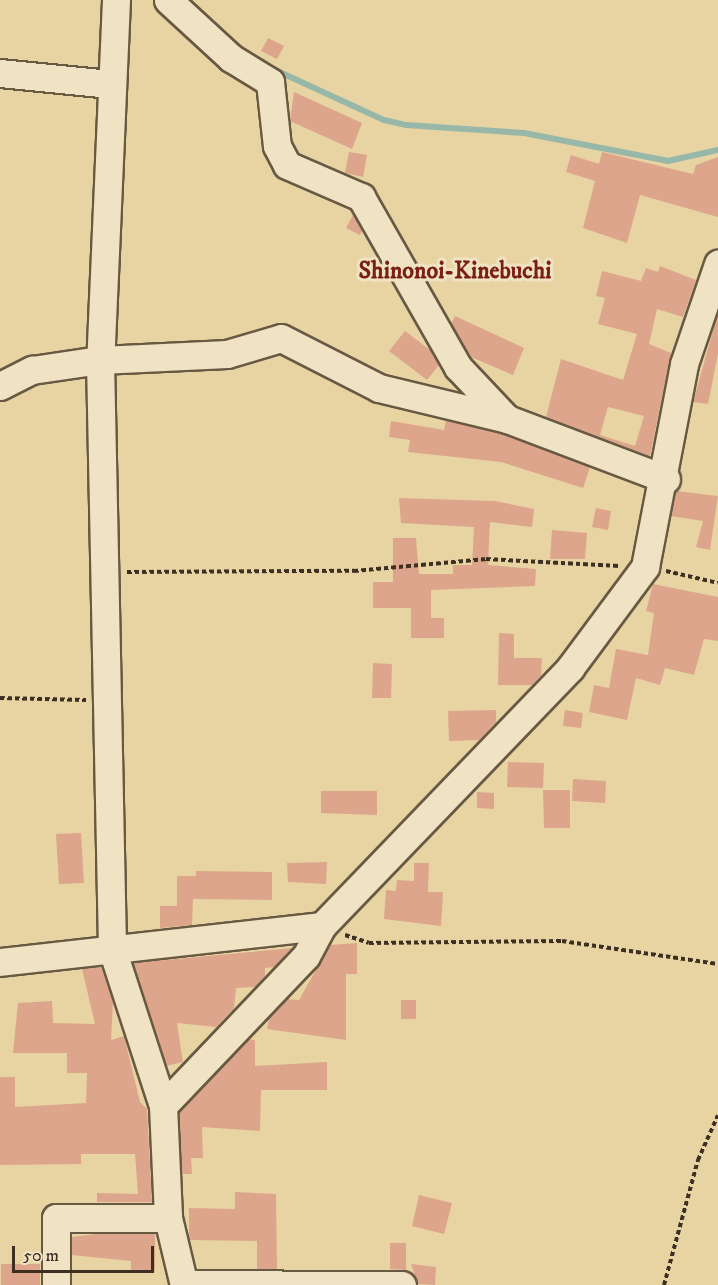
<!DOCTYPE html>
<style>
body{margin:0}
#map{position:relative;width:718px;height:1285px;overflow:hidden;background:#e8d4a3;font-family:"IM FELL DW Pica",serif}
div>[style]{position:absolute}
.stream>*{height:6px;margin:-3px;padding:0 3px;transform-origin:3px;border-radius:3px;background:#97b8a9}
.building>*{inset:0;background:#dda58c}
.path>*{height:4px;margin-top:-2px;transform-origin:0;background:repeating-linear-gradient(90deg,#3d3023 0 4.5px,transparent 0 7.5px)}
.roads{filter:drop-shadow(2px 0 #685943) drop-shadow(-2px 0 #685943) drop-shadow(0 2px #685943) drop-shadow(0 -2px #685943)}
.minor>*{height:27px;margin:-13.5px;padding:0 13.5px;transform-origin:13.5px;border-radius:13.5px;background:#f0e3c3}
span{translate:-50% -50%;white-space:nowrap;text-align:center;line-height:1.15;-webkit-text-stroke:6px #f0e3c3;paint-order:stroke}
.quarter-label{font-size:24px;color:#7a1f14;font-weight:700}
.scale{position:absolute;left:12px;top:1246px;width:142px;height:27px;box-sizing:border-box;border:3px solid #3d3023;border-top:0;padding-left:8px;font-size:18px;line-height:21px;white-space:nowrap;color:#3d3023;-webkit-text-stroke:4px #f0e3c3;paint-order:stroke}
</style>
<div id="map">
<div class="stream">
<div style="left:273px;top:69px;width:122px;rotate:24.7deg"></div>
<div style="left:384px;top:120px;width:23px;rotate:13deg"></div>
<div style="left:406px;top:125px;width:118px;rotate:3.9deg"></div>
<div style="left:524px;top:133px;width:147px;rotate:11deg"></div>
<div style="left:668px;top:161px;width:51px;rotate:-12.4deg"></div>
</div>
<div class="building">
<div style="clip-path:polygon(268px 38px,284px 46px,277px 59px,261px 51px)"></div>
<div style="clip-path:polygon(294px 92px,362px 123px,352px 149px,290px 121px)"></div>
<div style="clip-path:polygon(349px 152px,367px 155px,363px 177px,345px 173px)"></div>
<div style="clip-path:polygon(602px 152px,693px 174px,696px 165px,718px 157px,718px 217px,640px 195px,627px 243px,583px 228px,595px 181px,566px 172px,571px 155px,599px 164px)"></div>
<div style="clip-path:polygon(353px 215px,362px 231px,360px 235px,346px 228px)"></div>
<div style="clip-path:polygon(evenodd,660px 266px,696px 280px,683px 317px,657px 309px,649px 344px,671px 353px,650px 456px,546px 417px,561px 359px,623px 380px,637px 334px,598px 324px,605px 298px,596px 296px,602px 271px,641px 281px,646px 268px,658px 272px,660px 266px,608px 407px,644px 416px,635px 446px,600px 435px,608px 407px)"></div>
<div style="clip-path:polygon(718px 313px,718px 354px,708px 404px,693px 402px)"></div>
<div style="clip-path:polygon(455px 316px,524px 348px,513px 375px,471px 357px,451px 324px)"></div>
<div style="clip-path:polygon(405px 331px,430px 350px,439px 365px,427px 380px,389px 351px)"></div>
<div style="clip-path:polygon(446px 420px,502px 434px,590px 467px,583px 488px,501px 462px,408px 452px,410px 440px,389px 437px,391px 421px,444px 430px)"></div>
<div style="clip-path:polygon(676px 491px,718px 496px,710px 550px,696px 547px,703px 521px,671px 516px)"></div>
<div style="clip-path:polygon(399px 498px,495px 501px,534px 509px,532px 527px,490px 522px,488px 565px,536px 569px,535px 586px,431px 590px,431px 618px,444px 618px,444px 638px,411px 638px,411px 608px,373px 608px,373px 582px,393px 582px,393px 538px,416px 538px,419px 574px,453px 574px,453px 565px,472px 565px,474px 527px,401px 523px)"></div>
<div style="clip-path:polygon(596px 508px,611px 511px,608px 530px,592px 527px)"></div>
<div style="clip-path:polygon(552px 530px,587px 533px,585px 559px,550px 559px)"></div>
<div style="clip-path:polygon(653px 584px,718px 597px,718px 641px,704px 639px,694px 675px,665px 668px,660px 685px,636px 678px,627px 720px,589px 712px,594px 685px,609px 688px,616px 649px,648px 655px,654px 613px,646px 611px)"></div>
<div style="clip-path:polygon(499px 633px,514px 634px,514px 658px,542px 658px,541px 675px,532px 685px,498px 685px)"></div>
<div style="clip-path:polygon(373px 663px,392px 664px,391px 698px,372px 698px)"></div>
<div style="clip-path:polygon(496px 710px,496px 722px,479px 740px,449px 741px,448px 711px)"></div>
<div style="clip-path:polygon(565px 710px,583px 713px,581px 728px,563px 726px)"></div>
<div style="clip-path:polygon(508px 762px,544px 763px,543px 788px,507px 787px)"></div>
<div style="clip-path:polygon(573px 779px,606px 781px,605px 803px,572px 801px)"></div>
<div style="clip-path:polygon(543px 790px,570px 790px,570px 828px,544px 828px)"></div>
<div style="clip-path:polygon(321px 791px,377px 791px,377px 815px,321px 813px)"></div>
<div style="clip-path:polygon(477px 792px,494px 793px,494px 809px,477px 808px)"></div>
<div style="clip-path:polygon(81px 833px,84px 883px,59px 884px,56px 834px)"></div>
<div style="clip-path:polygon(327px 862px,326px 884px,288px 882px,287px 863px)"></div>
<div style="clip-path:polygon(414px 863px,429px 863px,428px 892px,443px 892px,441px 926px,384px 919px,386px 890px,396px 891px,397px 880px,414px 881px)"></div>
<div style="clip-path:polygon(196px 871px,272px 872px,272px 900px,193px 899px,192px 925px,160px 928px,160px 906px,177px 906px,177px 876px,196px 876px)"></div>
<div style="clip-path:polygon(357px 943px,357px 974px,346px 974px,346px 1040px,267px 1029px,269px 1018px,287px 999px,299px 1000px,330px 945px)"></div>
<div style="clip-path:polygon(292px 948px,274px 967px,265px 968px,265px 976px,255px 987px,236px 988px,234px 1008px,216px 1027px,177px 1023px,183px 1062px,166px 1066px,133px 963px)"></div>
<div style="clip-path:polygon(101px 967px,113px 1002px,111px 1040px,124px 1036px,140px 1102px,147px 1109px,152px 1202px,97px 1202px,97px 1193px,138px 1194px,135px 1154px,81px 1154px,81px 1164px,0 1165px,0 1077px,15px 1077px,15px 1107px,86px 1103px,87px 1073px,67px 1073px,67px 1053px,13px 1053px,18px 1003px,52px 1001px,53px 1023px,95px 1024px,82px 969px)"></div>
<div style="clip-path:polygon(401px 1000px,416px 1000px,416px 1019px,401px 1019px)"></div>
<div style="clip-path:polygon(248px 1039px,255px 1040px,255px 1066px,327px 1062px,327px 1090px,261px 1090px,260px 1131px,202px 1127px,203px 1158px,191px 1158px,192px 1174px,182px 1174px,179px 1112px)"></div>
<div style="clip-path:polygon(235px 1192px,276px 1194px,277px 1269px,257px 1269px,257px 1241px,189px 1240px,189px 1208px,235px 1209px)"></div>
<div style="clip-path:polygon(419px 1195px,452px 1203px,444px 1234px,412px 1226px)"></div>
<div style="clip-path:polygon(96px 1234px,155px 1234px,155px 1271px,131px 1271px,131px 1261px,72px 1255px,72px 1237px)"></div>
<div style="clip-path:polygon(390px 1243px,406px 1243px,406px 1270px,390px 1269px)"></div>
<div style="clip-path:polygon(1px 1264px,40px 1264px,40px 1285px,1px 1285px)"></div>
<div style="clip-path:polygon(411px 1264px,436px 1267px,435px 1285px,418px 1284px)"></div>
</div>
<div class="path">
<div style="left:666px;top:571px;width:53px;rotate:13deg"></div>
<div style="left:127px;top:572px;width:227px;rotate:-0.3deg"></div>
<div style="left:354px;top:571px;width:133px;rotate:-5.2deg"></div>
<div style="left:486px;top:559px;width:134px;rotate:3deg"></div>
<div style="left:0;top:698px;width:86px;rotate:1.3deg"></div>
<div style="left:345px;top:935px;width:25px;rotate:18deg"></div>
<div style="left:369px;top:943px;width:193px;rotate:-0.6deg"></div>
<div style="left:562px;top:941px;width:158px;rotate:8.4deg"></div>
<div style="left:664px;top:1285px;width:130px;rotate:-74.8deg"></div>
<div style="left:698px;top:1160px;width:49px;rotate:-66deg"></div>
</div>
<div class="roads">
<div class="minor">
<div style="left:116px;top:0;width:360px;rotate:92.5deg"></div>
<div style="left:100px;top:360px;width:589px;rotate:88.83deg"></div>
<div style="left:112px;top:949px;width:165px;rotate:72deg"></div>
<div style="left:163px;top:1106px;width:112px;rotate:87.4deg"></div>
<div style="left:168px;top:1218px;width:69px;rotate:76.6deg"></div>
<div style="left:168px;top:0;width:86px;rotate:42.6deg"></div>
<div style="left:231px;top:58px;width:46px;rotate:31.6deg"></div>
<div style="left:270px;top:82px;width:64px;rotate:83.8deg"></div>
<div style="left:277px;top:146px;width:21px;rotate:62deg"></div>
<div style="left:287px;top:165px;width:81px;rotate:23.4deg"></div>
<div style="left:361px;top:197px;width:196px;rotate:60.3deg"></div>
<div style="left:458px;top:367px;width:71px;rotate:46.7deg"></div>
<div style="left:0;top:73px;width:112px;rotate:5.7deg"></div>
<div style="left:0;top:386px;width:36px;rotate:-27deg"></div>
<div style="left:32px;top:370px;width:69px;rotate:-8.4deg"></div>
<div style="left:100px;top:360px;width:127px;rotate:-2.7deg"></div>
<div style="left:227px;top:354px;width:56px;rotate:-16.5deg"></div>
<div style="left:281px;top:338px;width:110px;rotate:27deg"></div>
<div style="left:379px;top:388px;width:132px;rotate:13.6deg"></div>
<div style="left:507px;top:419px;width:170px;rotate:20.7deg"></div>
<div style="left:0;top:962px;width:324px;rotate:-6.4deg"></div>
<div style="left:163px;top:1106px;width:207px;rotate:-46.4deg"></div>
<div style="left:306px;top:956px;width:34px;rotate:-62deg"></div>
<div style="left:322px;top:926px;width:358px;rotate:-46.1deg"></div>
<div style="left:570px;top:668px;width:126px;rotate:-53.4deg"></div>
<div style="left:645px;top:567px;width:207px;rotate:-79.1deg"></div>
<div style="left:684px;top:364px;width:106px;rotate:-71.2deg"></div>
<div style="left:184px;top:1284px;width:218px;rotate:0.3deg"></div>
<div style="left:56px;top:1285px;width:67px;rotate:-90deg"></div>
<div style="left:56px;top:1218px;width:112px"></div>
</div>
</div>
<div class="quarter-label">
<span style="left:455px;top:272px">Shinonoi-Kinebuchi</span>
</div>
<div class="scale">50 m</div>
</div>
